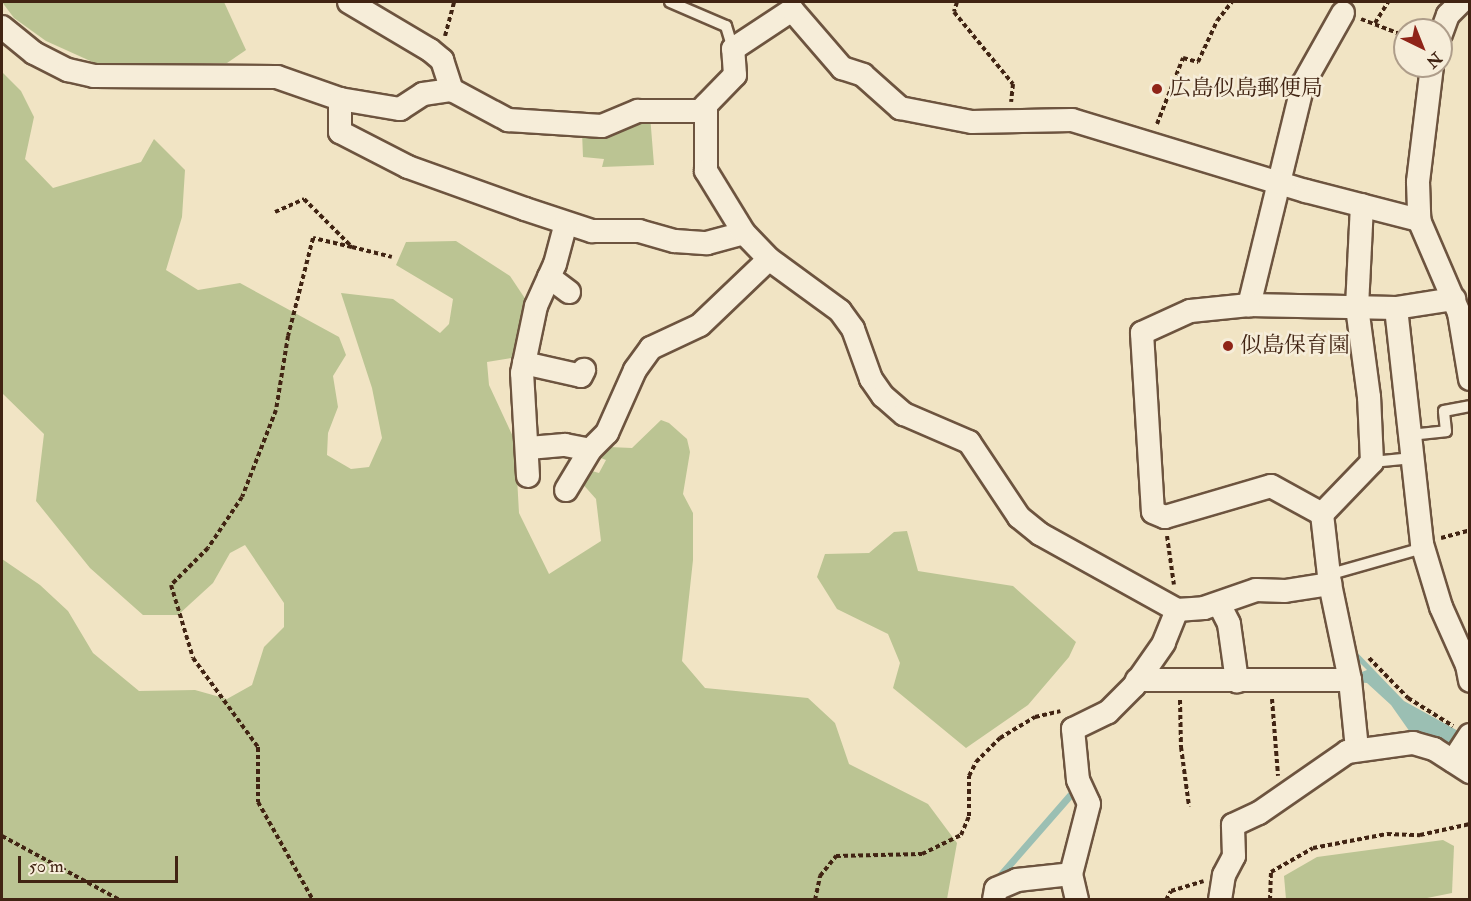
<!DOCTYPE html>
<meta charset="utf-8">
<style>
body{margin:0}
#map{position:relative;width:1471px;height:901px;overflow:hidden;background:#f1e4c4;font-family:"IM FELL Double Pica","Noto Serif JP",serif}
div>[style]{position:absolute}
.green>*{inset:0;background:#bbc493}
.water>*{inset:0;background:#9bbfb3}
.stream>*{height:7px;margin:-3.5px;padding:0 3.5px;transform-origin:3.5px;border-radius:3.5px;background:#9bbfb3}
.path>*{height:4px;margin-top:-2px;transform-origin:0;background:repeating-linear-gradient(90deg,#412413 0 4.5px,transparent 0 7.5px)}
.roads{filter:drop-shadow(2px 0 #6d543f) drop-shadow(-2px 0 #6d543f) drop-shadow(0 2px #6d543f) drop-shadow(0 -2px #6d543f)}
.lane>*{height:10px;margin:-5px;padding:0 5px;transform-origin:5px;border-radius:5px;background:#f6edd9}
.street>*{height:22px;margin:-11px;padding:0 11px;transform-origin:11px;border-radius:11px;background:#f6edd9}
.dots>*{width:16px;height:16px;translate:-50% -50%;box-sizing:border-box;border:3px solid #f6edd9;border-radius:50%}
span{translate:-50% -50%;white-space:nowrap;text-align:center;line-height:1.15;-webkit-text-stroke:5px #f6edd9;paint-order:stroke}
.poi-label{font-size:22px;color:#412413}
.left{translate:0 -50%;text-align:left}
.frame{position:absolute;inset:0;border:3px solid #412413;pointer-events:none}
.north{position:absolute;left:1393px;top:18px;width:60px;height:60px;box-sizing:border-box;background:#f6edd9;border:2px solid #ae9d8a;border-radius:50%;rotate:137deg;font-size:16px;font-weight:700;line-height:24px;text-align:center;color:#412413}
.north::after{content:'';display:block;margin:auto;width:21px;height:27px;background:#8f2418;clip-path:polygon(50% 0,100% 100%,50% 72%,0 100%)}
.scale{position:absolute;left:18px;top:856px;width:160px;height:27px;box-sizing:border-box;border:3px solid #412413;border-top:0;padding-left:8px;font-size:18px;line-height:21px;white-space:nowrap;color:#412413;-webkit-text-stroke:4px #f6edd9;paint-order:stroke}
</style>
<div id="map">
<div class="green">
<div style="clip-path:polygon(2px 2px,224px 2px,246px 50px,227px 63px,97px 64px,46px 41px,14px 18px)"></div>
<div style="clip-path:polygon(2px 72px,21px 91px,34px 117px,25px 159px,53px 188px,141px 162px,154px 139px,185px 170px,182px 217px,166px 270px,198px 290px,240px 283px,339px 337px,346px 355px,333px 376px,338px 407px,328px 433px,327px 455px,351px 469px,369px 467px,382px 438px,372px 388px,341px 293px,393px 299px,440px 333px,449px 324px,453px 299px,396px 265px,406px 242px,456px 241px,510px 276px,530px 306px,518px 357px,487px 362px,489px 385px,515px 441px,519px 513px,549px 574px,601px 541px,596px 499px,580px 481px,592px 471px,599px 473px,606px 460px,598px 457px,609px 447px,632px 448px,661px 420px,669px 423px,687px 439px,690px 452px,683px 494px,693px 513px,693px 560px,682px 661px,705px 688px,808px 698px,835px 723px,849px 764px,928px 804px,957px 843px,947px 899px,2px 899px,2px 559px,40px 585px,68px 611px,93px 653px,139px 691px,195px 690px,227px 699px,252px 685px,264px 647px,284px 627px,284px 603px,245px 545px,230px 553px,213px 583px,178px 615px,143px 615px,90px 568px,36px 501px,44px 434px,2px 393px)"></div>
<div style="clip-path:polygon(650px 115px,654px 165px,602px 167px,604px 159px,583px 157px,582px 132px)"></div>
<div style="clip-path:polygon(907px 531px,918px 571px,1013px 586px,1076px 642px,1069px 657px,1028px 705px,966px 748px,893px 688px,900px 663px,888px 634px,837px 609px,817px 577px,825px 554px,869px 553px,894px 532px)"></div>
<div style="clip-path:polygon(1443px 840px,1454px 846px,1452px 893px,1417px 900px,1286px 899px,1284px 876px,1317px 857px)"></div>
</div>
<div class="water">
<div style="clip-path:polygon(1349px 644px,1404px 701px,1469px 737px,1469px 763px,1408px 736px,1410px 732px,1391px 705px,1367px 683px,1354px 682px,1354px 675px,1367px 670px,1346px 649px)"></div>
</div>
<div class="stream">
<div style="left:995px;top:881px;width:114px;rotate:-48.9deg"></div>
</div>
<div class="path">
<div style="left:957px;top:2px;width:10px;rotate:107deg"></div>
<div style="left:954px;top:12px;width:93px;rotate:50.7deg"></div>
<div style="left:1013px;top:84px;width:18px;rotate:96deg"></div>
<div style="left:1361px;top:19px;width:47px;rotate:21.1deg"></div>
<div style="left:1375px;top:23px;width:25px;rotate:-58deg"></div>
<div style="left:445px;top:36px;width:35px;rotate:-75deg"></div>
<div style="left:1157px;top:124px;width:71px;rotate:-68.5deg"></div>
<div style="left:1183px;top:58px;width:16px;rotate:15deg"></div>
<div style="left:1198px;top:62px;width:45px;rotate:-65.1deg"></div>
<div style="left:1217px;top:21px;width:24px;rotate:-52deg"></div>
<div style="left:275px;top:212px;width:32px;rotate:-24deg"></div>
<div style="left:304px;top:199px;width:68px;rotate:45deg"></div>
<div style="left:352px;top:247px;width:40px;rotate:-167deg"></div>
<div style="left:313px;top:238px;width:101px;rotate:104.3deg"></div>
<div style="left:288px;top:336px;width:75px;rotate:99.2deg"></div>
<div style="left:276px;top:410px;width:93px;rotate:111.3deg"></div>
<div style="left:242px;top:497px;width:61px;rotate:123.7deg"></div>
<div style="left:208px;top:548px;width:52px;rotate:135deg"></div>
<div style="left:171px;top:585px;width:76px;rotate:73.2deg"></div>
<div style="left:193px;top:658px;width:110px;rotate:53.9deg"></div>
<div style="left:258px;top:747px;width:55px;rotate:90deg"></div>
<div style="left:258px;top:802px;width:112px;rotate:60.7deg"></div>
<div style="left:352px;top:247px;width:41px;rotate:14deg"></div>
<div style="left:1167px;top:536px;width:49px;rotate:81.9deg"></div>
<div style="left:1441px;top:538px;width:30px;rotate:-15deg"></div>
<div style="left:1369px;top:658px;width:56px;rotate:45.7deg"></div>
<div style="left:1408px;top:698px;width:53px;rotate:31.9deg"></div>
<div style="left:1272px;top:699px;width:77px;rotate:85.5deg"></div>
<div style="left:1180px;top:700px;width:47px;rotate:88.8deg"></div>
<div style="left:1181px;top:747px;width:60px;rotate:82.3deg"></div>
<div style="left:2px;top:836px;width:134px;rotate:28.5deg"></div>
<div style="left:815px;top:900px;width:25px;rotate:-78deg"></div>
<div style="left:820px;top:876px;width:26px;rotate:-51deg"></div>
<div style="left:836px;top:856px;width:86px;rotate:-1.3deg"></div>
<div style="left:922px;top:854px;width:43px;rotate:-26deg"></div>
<div style="left:961px;top:835px;width:21px;rotate:-67deg"></div>
<div style="left:969px;top:816px;width:40px;rotate:-90deg"></div>
<div style="left:969px;top:776px;width:16px;rotate:-63deg"></div>
<div style="left:976px;top:762px;width:34px;rotate:-45deg"></div>
<div style="left:1000px;top:738px;width:41px;rotate:-31deg"></div>
<div style="left:1035px;top:717px;width:26px;rotate:-13deg"></div>
<div style="left:1166px;top:900px;width:10px;rotate:-61deg"></div>
<div style="left:1171px;top:891px;width:34px;rotate:-17deg"></div>
<div style="left:1270px;top:900px;width:28px;rotate:-88deg"></div>
<div style="left:1271px;top:872px;width:48px;rotate:-29.7deg"></div>
<div style="left:1313px;top:848px;width:75px;rotate:-10.7deg"></div>
<div style="left:1387px;top:834px;width:33px;rotate:2deg"></div>
<div style="left:1420px;top:835px;width:51px;rotate:-12.4deg"></div>
</div>
<div class="roads">
<div class="lane">
<div style="left:670px;top:2px;width:61px;rotate:23.2deg"></div>
<div style="left:726px;top:26px;width:24px;rotate:73deg"></div>
<div style="left:1410px;top:435px;width:36px;rotate:-6deg"></div>
<div style="left:1446px;top:431px;width:20px;rotate:-96deg"></div>
<div style="left:1444px;top:411px;width:26px;rotate:-11deg"></div>
<div style="left:1372px;top:462px;width:41px;rotate:-5.6deg"></div>
<div style="left:1331px;top:574px;width:96px;rotate:-15.8deg"></div>
</div>
<div class="street">
<div style="left:349px;top:2px;width:94px;rotate:30.7deg"></div>
<div style="left:430px;top:50px;width:16px;rotate:40deg"></div>
<div style="left:442px;top:60px;width:32px;rotate:72deg"></div>
<div style="left:1343px;top:13px;width:81px;rotate:119.4deg"></div>
<div style="left:1303px;top:84px;width:228px;rotate:103.7deg"></div>
<div style="left:1249px;top:305px;width:147px;rotate:1.2deg"></div>
<div style="left:1396px;top:308px;width:59px;rotate:-8.8deg"></div>
<div style="left:2px;top:27px;width:41px;rotate:39.1deg"></div>
<div style="left:34px;top:53px;width:38px;rotate:27deg"></div>
<div style="left:68px;top:70px;width:27px;rotate:13deg"></div>
<div style="left:94px;top:76px;width:183px;rotate:0.3deg"></div>
<div style="left:277px;top:77px;width:67px;rotate:19.2deg"></div>
<div style="left:340px;top:99px;width:61px;rotate:9.5deg"></div>
<div style="left:400px;top:109px;width:27px;rotate:-33deg"></div>
<div style="left:423px;top:94px;width:29px;rotate:-8deg"></div>
<div style="left:452px;top:90px;width:64px;rotate:28.2deg"></div>
<div style="left:508px;top:120px;width:94px;rotate:3.7deg"></div>
<div style="left:602px;top:126px;width:39px;rotate:-23deg"></div>
<div style="left:638px;top:111px;width:62px"></div>
<div style="left:700px;top:111px;width:50px;rotate:-45.8deg"></div>
<div style="left:735px;top:75px;width:26px;rotate:-94deg"></div>
<div style="left:733px;top:49px;width:71px;rotate:-33.5deg"></div>
<div style="left:792px;top:10px;width:77px;rotate:49.2deg"></div>
<div style="left:842px;top:68px;width:22px;rotate:18deg"></div>
<div style="left:863px;top:75px;width:50px;rotate:41.7deg"></div>
<div style="left:900px;top:108px;width:73px;rotate:11deg"></div>
<div style="left:972px;top:122px;width:100px;rotate:-1.1deg"></div>
<div style="left:1072px;top:120px;width:245px;rotate:16.9deg"></div>
<div style="left:1306px;top:191px;width:117px;rotate:14.4deg"></div>
<div style="left:1441px;top:34px;width:20px;rotate:-70deg"></div>
<div style="left:1448px;top:15px;width:18px;rotate:-45deg"></div>
<div style="left:1432px;top:66px;width:117px;rotate:96.9deg"></div>
<div style="left:1418px;top:182px;width:38px;rotate:88deg"></div>
<div style="left:1419px;top:220px;width:101px;rotate:66.7deg"></div>
<div style="left:1459px;top:313px;width:67px;rotate:80.5deg"></div>
<div style="left:340px;top:99px;width:33px;rotate:90deg"></div>
<div style="left:340px;top:132px;width:76px;rotate:27.2deg"></div>
<div style="left:408px;top:167px;width:124px;rotate:19.7deg"></div>
<div style="left:525px;top:209px;width:71px;rotate:18.2deg"></div>
<div style="left:592px;top:231px;width:47px"></div>
<div style="left:639px;top:231px;width:37px;rotate:16deg"></div>
<div style="left:675px;top:241px;width:32px;rotate:4deg"></div>
<div style="left:707px;top:243px;width:38px;rotate:-15deg"></div>
<div style="left:744px;top:233px;width:36px;rotate:46deg"></div>
<div style="left:769px;top:259px;width:88px;rotate:36.2deg"></div>
<div style="left:840px;top:311px;width:22px;rotate:54deg"></div>
<div style="left:853px;top:329px;width:53px;rotate:70.2deg"></div>
<div style="left:871px;top:379px;width:21px;rotate:55deg"></div>
<div style="left:883px;top:396px;width:28px;rotate:41deg"></div>
<div style="left:904px;top:414px;width:71px;rotate:23.3deg"></div>
<div style="left:969px;top:442px;width:90px;rotate:56.3deg"></div>
<div style="left:1019px;top:517px;width:27px;rotate:39deg"></div>
<div style="left:1040px;top:534px;width:157px;rotate:29deg"></div>
<div style="left:1177px;top:610px;width:35px;rotate:112deg"></div>
<div style="left:1164px;top:643px;width:52px;rotate:124.9deg"></div>
<div style="left:1134px;top:686px;width:37px;rotate:135deg"></div>
<div style="left:1108px;top:712px;width:39px;rotate:154deg"></div>
<div style="left:1073px;top:729px;width:51px;rotate:84.4deg"></div>
<div style="left:1078px;top:780px;width:26px;rotate:65deg"></div>
<div style="left:1089px;top:804px;width:72px;rotate:104.4deg"></div>
<div style="left:1071px;top:874px;width:27px;rotate:77deg"></div>
<div style="left:706px;top:105px;width:66px;rotate:90deg"></div>
<div style="left:706px;top:171px;width:73px;rotate:58.5deg"></div>
<div style="left:549px;top:277px;width:25px;rotate:37deg"></div>
<div style="left:1249px;top:305px;width:59px;rotate:174.2deg"></div>
<div style="left:1190px;top:311px;width:53px;rotate:155.4deg"></div>
<div style="left:1142px;top:333px;width:179px;rotate:86.5deg"></div>
<div style="left:1153px;top:512px;width:13px;rotate:23deg"></div>
<div style="left:1165px;top:517px;width:110px;rotate:-16.3deg"></div>
<div style="left:1271px;top:486px;width:58px;rotate:28.8deg"></div>
<div style="left:1322px;top:514px;width:70px;rotate:83.5deg"></div>
<div style="left:1330px;top:584px;width:98px;rotate:78.2deg"></div>
<div style="left:1350px;top:680px;width:69px;rotate:84.2deg"></div>
<div style="left:1396px;top:308px;width:237px;rotate:83.7deg"></div>
<div style="left:1422px;top:544px;width:66px;rotate:73.2deg"></div>
<div style="left:1441px;top:607px;width:64px;rotate:65.9deg"></div>
<div style="left:1467px;top:665px;width:16px;rotate:79deg"></div>
<div style="left:524px;top:363px;width:58px;rotate:12.8deg"></div>
<div style="left:581px;top:376px;width:7px;rotate:-63deg"></div>
<div style="left:529px;top:448px;width:36px;rotate:-5deg"></div>
<div style="left:565px;top:445px;width:25px;rotate:11deg"></div>
<div style="left:528px;top:476px;width:103px;rotate:-93.3deg"></div>
<div style="left:522px;top:373px;width:68px;rotate:-78.2deg"></div>
<div style="left:536px;top:306px;width:46px;rotate:-65.7deg"></div>
<div style="left:555px;top:264px;width:42px;rotate:-75deg"></div>
<div style="left:566px;top:490px;width:47px;rotate:-59deg"></div>
<div style="left:590px;top:450px;width:24px;rotate:-45deg"></div>
<div style="left:607px;top:433px;width:69px;rotate:-66deg"></div>
<div style="left:635px;top:370px;width:27px;rotate:-54deg"></div>
<div style="left:651px;top:348px;width:54px;rotate:-25.1deg"></div>
<div style="left:700px;top:325px;width:95px;rotate:-43.7deg"></div>
<div style="left:1322px;top:514px;width:72px;rotate:-46.1deg"></div>
<div style="left:1372px;top:462px;width:65px;rotate:-92.6deg"></div>
<div style="left:1369px;top:397px;width:91px;rotate:-97.6deg"></div>
<div style="left:1357px;top:307px;width:102px;rotate:-87.2deg"></div>
<div style="left:1219px;top:604px;width:22px;rotate:63deg"></div>
<div style="left:1229px;top:624px;width:58px;rotate:82deg"></div>
<div style="left:1177px;top:610px;width:27px;rotate:-4deg"></div>
<div style="left:1204px;top:608px;width:55px;rotate:-19.1deg"></div>
<div style="left:1256px;top:590px;width:29px;rotate:2deg"></div>
<div style="left:1285px;top:591px;width:46px;rotate:-8.8deg"></div>
<div style="left:1137px;top:680px;width:213px"></div>
<div style="left:1453px;top:761px;width:31px;rotate:-57deg"></div>
<div style="left:994px;top:900px;width:11px;rotate:-80deg"></div>
<div style="left:996px;top:889px;width:23px;rotate:-23deg"></div>
<div style="left:1017px;top:880px;width:54px;rotate:-6.3deg"></div>
<div style="left:1220px;top:900px;width:25px;rotate:-81deg"></div>
<div style="left:1224px;top:875px;width:21px;rotate:-62deg"></div>
<div style="left:1234px;top:856px;width:31px;rotate:-92deg"></div>
<div style="left:1233px;top:825px;width:29px;rotate:-25deg"></div>
<div style="left:1259px;top:813px;width:107px;rotate:-34.7deg"></div>
<div style="left:1347px;top:752px;width:67px;rotate:-7.8deg"></div>
<div style="left:1413px;top:743px;width:22px;rotate:16deg"></div>
<div style="left:1434px;top:749px;width:43px;rotate:32.6deg"></div>
</div>
</div>
<div class="dots">
<div style="left:1157px;top:89px;background:#8f2418"></div>
<div style="left:1228px;top:346px;background:#8f2418"></div>
</div>
<div class="poi-label">
<span class="left" style="left:1169px;top:89px">広島似島郵便局</span>
<span class="left" style="left:1240px;top:346px">似島保育園</span>
</div>
<div class="frame"></div>
<div class="north">N</div>
<div class="scale">50 m</div>
</div>
